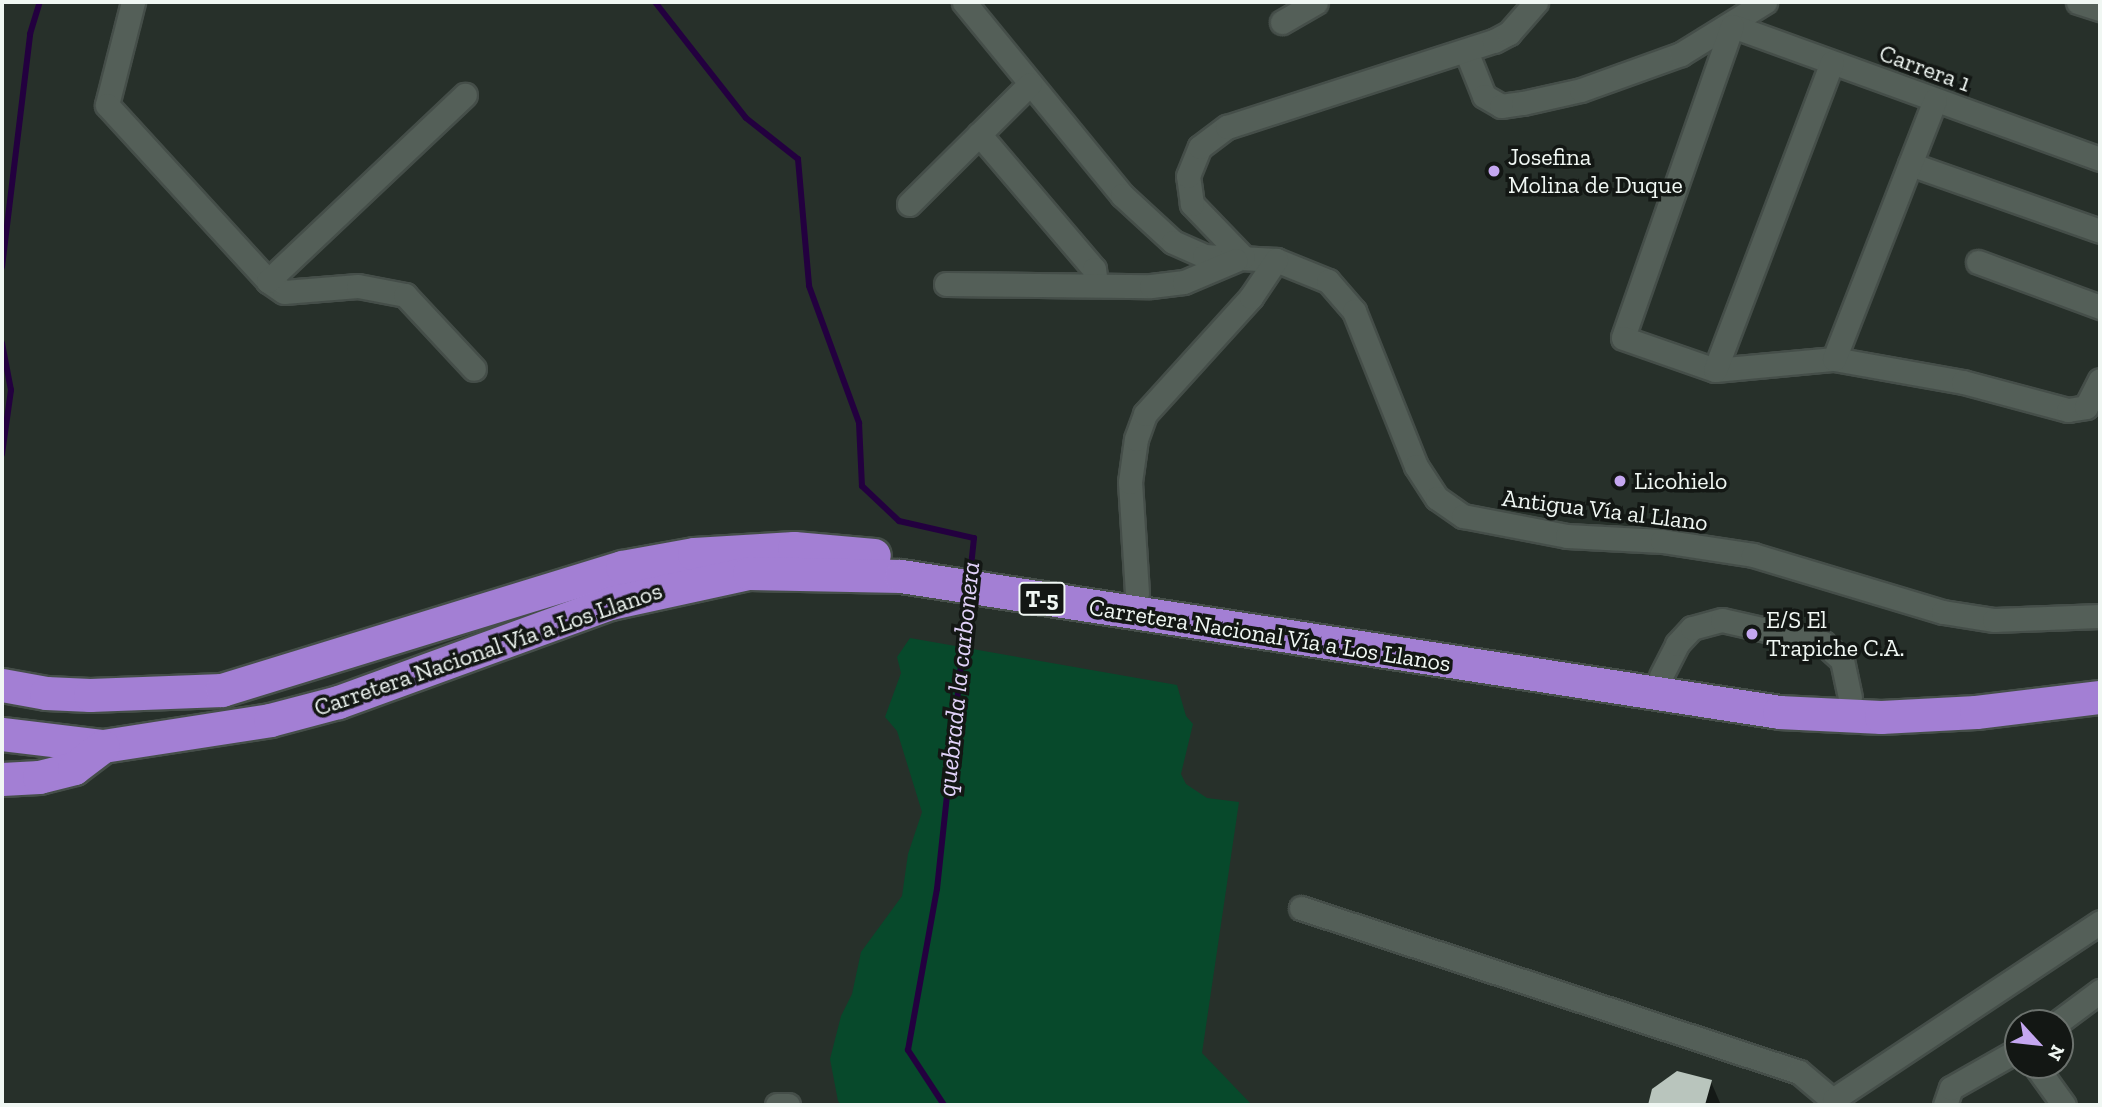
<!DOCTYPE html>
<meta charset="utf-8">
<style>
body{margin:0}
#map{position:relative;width:2102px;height:1107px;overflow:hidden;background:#27302a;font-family:"Zilla Slab",serif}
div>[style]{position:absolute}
.green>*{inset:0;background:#07492b}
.shadow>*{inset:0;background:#0007}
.stream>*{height:6px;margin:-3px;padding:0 3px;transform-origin:3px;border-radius:3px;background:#23003f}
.building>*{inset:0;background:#b9c5bd}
.roads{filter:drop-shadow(2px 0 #454e49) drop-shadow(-2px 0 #454e49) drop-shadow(0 2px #454e49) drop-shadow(0 -2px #454e49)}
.minor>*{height:23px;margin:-11.5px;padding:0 11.5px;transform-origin:11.5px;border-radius:11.5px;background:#545f58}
.highway>*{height:33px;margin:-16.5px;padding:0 16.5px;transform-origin:16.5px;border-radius:16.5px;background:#a37fd4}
.dots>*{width:19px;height:19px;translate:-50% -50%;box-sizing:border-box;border:4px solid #131714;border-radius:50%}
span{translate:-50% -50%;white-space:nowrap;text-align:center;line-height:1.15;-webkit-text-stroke:7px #131714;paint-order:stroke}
.shield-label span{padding:2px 5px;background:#131714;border:2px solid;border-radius:5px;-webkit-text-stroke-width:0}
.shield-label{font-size:23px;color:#f0f7f3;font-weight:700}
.street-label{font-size:24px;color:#f0f7f3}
.poi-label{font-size:24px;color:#f0f7f3}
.left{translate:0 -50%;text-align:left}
.water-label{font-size:26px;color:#e2d3fa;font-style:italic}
.frame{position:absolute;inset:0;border:4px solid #f0f7f3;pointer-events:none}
.north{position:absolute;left:2004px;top:1009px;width:70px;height:70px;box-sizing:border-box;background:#131714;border:2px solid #6b716d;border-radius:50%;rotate:117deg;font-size:19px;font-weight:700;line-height:28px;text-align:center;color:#f0f7f3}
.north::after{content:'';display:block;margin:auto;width:24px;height:32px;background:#c5a7f1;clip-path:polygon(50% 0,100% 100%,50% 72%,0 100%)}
</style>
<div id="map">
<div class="green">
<div style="clip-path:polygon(910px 638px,1177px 685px,1186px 716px,1193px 724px,1181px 774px,1186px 784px,1207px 798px,1239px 802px,1202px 1053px,1252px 1105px,841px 1105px,838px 1101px,830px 1059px,841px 1016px,852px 994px,861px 952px,902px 896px,908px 854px,922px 812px,897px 731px,885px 717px,901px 673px,897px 657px)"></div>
</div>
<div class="shadow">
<div style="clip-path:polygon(1711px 1082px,1721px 1105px,1650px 1105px,1653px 1090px)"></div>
</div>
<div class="stream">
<div style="left:655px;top:2px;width:147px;rotate:51.9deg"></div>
<div style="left:746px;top:118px;width:66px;rotate:38.3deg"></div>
<div style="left:798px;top:159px;width:127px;rotate:85deg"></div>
<div style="left:809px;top:286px;width:146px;rotate:69.9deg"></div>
<div style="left:859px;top:423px;width:63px;rotate:87.3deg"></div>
<div style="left:862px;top:486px;width:51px;rotate:43.4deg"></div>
<div style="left:899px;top:521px;width:77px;rotate:12.8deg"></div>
<div style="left:974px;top:538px;width:38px;rotate:96deg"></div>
<div style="left:2px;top:267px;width:235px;rotate:-83.1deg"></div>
<div style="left:30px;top:34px;width:34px;rotate:-73deg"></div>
<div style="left:2px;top:343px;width:48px;rotate:79.2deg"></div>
<div style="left:11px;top:390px;width:65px;rotate:98deg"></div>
<div style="left:944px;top:1105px;width:66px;rotate:-123.2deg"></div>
<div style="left:908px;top:1050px;width:164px;rotate:-79.8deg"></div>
<div style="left:937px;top:889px;width:294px;rotate:-83.9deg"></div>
</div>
<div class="building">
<div style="clip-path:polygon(1677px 1071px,1712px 1080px,1705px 1105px,1648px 1105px,1652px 1089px)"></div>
</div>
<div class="roads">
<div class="minor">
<div style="left:133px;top:2px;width:106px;rotate:104.2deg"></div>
<div style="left:107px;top:105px;width:239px;rotate:47.5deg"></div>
<div style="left:268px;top:281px;width:19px;rotate:35deg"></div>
<div style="left:284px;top:292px;width:74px;rotate:-4.6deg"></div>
<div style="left:358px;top:286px;width:48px;rotate:10.8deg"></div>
<div style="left:405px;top:295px;width:101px;rotate:47deg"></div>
<div style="left:964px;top:2px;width:249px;rotate:50.7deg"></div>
<div style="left:1122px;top:195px;width:69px;rotate:42.7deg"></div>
<div style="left:1173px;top:242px;width:34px;rotate:24deg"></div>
<div style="left:1204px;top:256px;width:72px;rotate:3.2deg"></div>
<div style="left:1276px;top:260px;width:56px;rotate:22deg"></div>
<div style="left:1328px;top:281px;width:40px;rotate:49deg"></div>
<div style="left:1354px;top:311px;width:167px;rotate:68.2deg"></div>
<div style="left:1416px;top:466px;width:38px;rotate:57deg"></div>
<div style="left:1437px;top:498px;width:32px;rotate:35deg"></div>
<div style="left:1463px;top:516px;width:106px;rotate:10.9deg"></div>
<div style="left:1567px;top:536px;width:95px;rotate:3deg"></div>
<div style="left:1662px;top:541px;width:92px;rotate:8.7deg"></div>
<div style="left:1753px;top:555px;width:198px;rotate:16.7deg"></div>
<div style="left:1943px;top:612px;width:52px;rotate:8.9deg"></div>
<div style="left:1994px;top:620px;width:106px;rotate:-2.2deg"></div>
<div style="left:2078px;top:2px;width:23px;rotate:18deg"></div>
<div style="left:1282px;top:22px;width:39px;rotate:-30deg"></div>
<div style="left:1466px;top:51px;width:48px;rotate:68.2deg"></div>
<div style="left:1484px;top:96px;width:20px;rotate:30deg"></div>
<div style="left:1501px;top:106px;width:22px;rotate:-8deg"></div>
<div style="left:1523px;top:103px;width:59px;rotate:-12.6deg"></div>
<div style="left:1581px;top:90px;width:106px;rotate:-19.8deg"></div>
<div style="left:1681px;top:54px;width:99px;rotate:-31.8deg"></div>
<div style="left:979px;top:134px;width:177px;rotate:49.6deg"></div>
<div style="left:1094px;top:269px;width:15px;rotate:82deg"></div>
<div style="left:2100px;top:159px;width:391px;rotate:-160.1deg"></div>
<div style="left:1732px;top:26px;width:330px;rotate:109.3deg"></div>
<div style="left:1623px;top:338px;width:97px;rotate:19.2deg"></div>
<div style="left:1715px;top:370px;width:120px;rotate:-5.3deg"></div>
<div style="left:1834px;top:359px;width:131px;rotate:10.1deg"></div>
<div style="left:1963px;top:382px;width:109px;rotate:14.9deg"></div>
<div style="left:2068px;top:410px;width:18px;rotate:-9deg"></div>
<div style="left:2086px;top:407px;width:30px;rotate:-63deg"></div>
<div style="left:1910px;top:164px;width:201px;rotate:19.4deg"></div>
<div style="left:909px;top:204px;width:170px;rotate:-44.8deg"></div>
<div style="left:1243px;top:257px;width:74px;rotate:-133.9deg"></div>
<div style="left:1192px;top:204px;width:28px;rotate:-98deg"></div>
<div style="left:1188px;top:176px;width:31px;rotate:-68deg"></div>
<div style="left:1200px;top:147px;width:34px;rotate:-37deg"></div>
<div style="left:1227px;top:127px;width:281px;rotate:-17.9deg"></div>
<div style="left:1494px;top:41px;width:17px;rotate:-28deg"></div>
<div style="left:1509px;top:33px;width:41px;rotate:-48.9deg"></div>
<div style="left:1978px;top:262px;width:130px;rotate:20.2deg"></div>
<div style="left:268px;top:281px;width:271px;rotate:-43.4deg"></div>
<div style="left:946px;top:284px;width:205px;rotate:0.6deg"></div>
<div style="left:1151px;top:286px;width:33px;rotate:-7deg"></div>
<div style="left:1184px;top:282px;width:56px;rotate:-22.9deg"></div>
<div style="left:1834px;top:359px;width:278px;rotate:-68.7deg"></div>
<div style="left:1715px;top:370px;width:329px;rotate:-69.2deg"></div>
<div style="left:1137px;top:593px;width:111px;rotate:-93.6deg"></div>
<div style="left:1130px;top:482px;width:43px;rotate:-82.1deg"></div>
<div style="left:1136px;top:439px;width:27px;rotate:-70deg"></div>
<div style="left:1145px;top:414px;width:158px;rotate:-47.8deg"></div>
<div style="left:1251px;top:297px;width:45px;rotate:-56deg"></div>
<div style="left:1661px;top:676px;width:36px;rotate:-63deg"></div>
<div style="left:1677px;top:644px;width:22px;rotate:-47deg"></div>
<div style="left:1692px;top:628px;width:31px;rotate:-15deg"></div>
<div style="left:1722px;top:620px;width:104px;rotate:12.8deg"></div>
<div style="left:1823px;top:643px;width:25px;rotate:42deg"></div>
<div style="left:1842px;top:660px;width:38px;rotate:78deg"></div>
<div style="left:1301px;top:908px;width:524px;rotate:18.23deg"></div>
<div style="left:1799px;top:1072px;width:51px;rotate:40.2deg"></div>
<div style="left:2057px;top:1023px;width:54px;rotate:-36.7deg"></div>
<div style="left:2035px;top:1065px;width:49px;rotate:54.1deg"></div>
<div style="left:1834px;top:1099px;width:320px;rotate:-33.6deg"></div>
<div style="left:777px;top:1105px;width:11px"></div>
<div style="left:1945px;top:1105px;width:18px;rotate:-71deg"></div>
<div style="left:1951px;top:1088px;width:77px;rotate:-29.6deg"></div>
</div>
<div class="highway">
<div style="left:2px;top:685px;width:45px;rotate:10.3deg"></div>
<div style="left:46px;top:693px;width:44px;rotate:2.6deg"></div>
<div style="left:90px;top:695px;width:132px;rotate:-2.2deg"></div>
<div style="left:222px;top:690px;width:418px;rotate:-17.1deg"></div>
<div style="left:622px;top:567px;width:73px;rotate:-10.2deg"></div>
<div style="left:694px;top:554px;width:100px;rotate:-3.4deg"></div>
<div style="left:794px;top:548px;width:80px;rotate:5deg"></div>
<div style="left:2px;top:734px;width:102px;rotate:6.8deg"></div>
<div style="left:103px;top:746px;width:169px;rotate:-8.8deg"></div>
<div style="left:270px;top:720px;width:70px;rotate:-14.8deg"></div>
<div style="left:338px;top:702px;width:289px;rotate:-20deg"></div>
<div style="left:610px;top:603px;width:142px;rotate:-12.2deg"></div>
<div style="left:749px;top:573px;width:152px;rotate:1.1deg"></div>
<div style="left:901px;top:576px;width:888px;rotate:8.8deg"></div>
<div style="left:1779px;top:712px;width:102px;rotate:2.8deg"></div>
<div style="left:1881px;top:717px;width:95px;rotate:-3deg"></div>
<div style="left:1976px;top:712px;width:125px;rotate:-6.9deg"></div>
<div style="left:2px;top:779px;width:37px;rotate:-3deg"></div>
<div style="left:39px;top:777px;width:36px;rotate:-14deg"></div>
<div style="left:74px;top:768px;width:36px;rotate:-37deg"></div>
</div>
</div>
<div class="dots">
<div style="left:1494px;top:171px;background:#c5a7f1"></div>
<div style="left:1620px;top:481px;background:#c5a7f1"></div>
<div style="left:1752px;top:634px;background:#c5a7f1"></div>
</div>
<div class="shield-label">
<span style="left:1042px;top:599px">T-5</span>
</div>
<div class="street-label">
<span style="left:1925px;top:68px;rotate:20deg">Carrera 1</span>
<span style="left:1605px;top:510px;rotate:7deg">Antigua Vía al Llano</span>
<span style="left:1270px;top:635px;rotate:9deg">Carretera Nacional Vía a Los Llanos</span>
<span style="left:488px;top:649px;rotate:-19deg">Carretera Nacional Vía a Los Llanos</span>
</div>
<div class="poi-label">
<span class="left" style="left:1508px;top:171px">Josefina<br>Molina de Duque</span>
<span class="left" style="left:1634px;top:481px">Licohielo</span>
<span class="left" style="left:1766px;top:634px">E/S El<br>Trapiche C.A.</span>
</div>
<div class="water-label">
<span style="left:959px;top:679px;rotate:-84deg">quebrada la carbonera</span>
</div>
<div class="frame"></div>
<div class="north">N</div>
</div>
